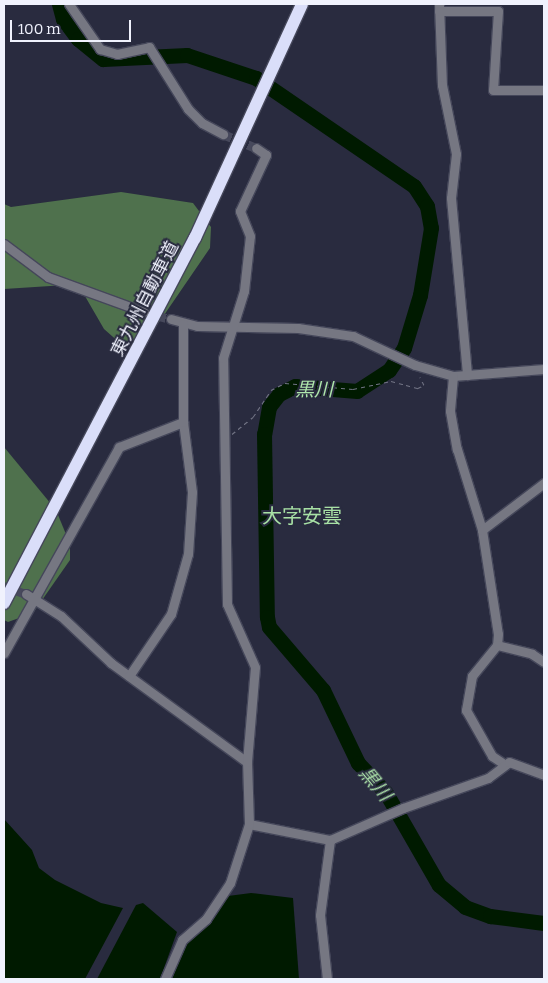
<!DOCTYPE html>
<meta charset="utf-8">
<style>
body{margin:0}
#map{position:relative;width:548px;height:983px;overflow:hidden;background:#292b3f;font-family:Bitter,"Noto Sans JP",serif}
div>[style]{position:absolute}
.forest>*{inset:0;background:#4f714d}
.water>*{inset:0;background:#001a00}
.river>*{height:15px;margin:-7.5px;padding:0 7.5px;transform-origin:7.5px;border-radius:7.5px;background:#001a00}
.minor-tunnel>*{height:9px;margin-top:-4.5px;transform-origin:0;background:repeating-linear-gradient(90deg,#47495c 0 9px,transparent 0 13.5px)}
.path>*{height:1px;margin-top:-0.5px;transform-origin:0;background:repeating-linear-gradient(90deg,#717384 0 4px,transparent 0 8px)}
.roads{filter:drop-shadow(1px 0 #45475a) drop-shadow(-1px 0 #45475a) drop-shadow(0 1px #45475a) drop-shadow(0 -1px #45475a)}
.minor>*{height:9px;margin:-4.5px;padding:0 4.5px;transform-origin:4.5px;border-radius:4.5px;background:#767782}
.highway>*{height:12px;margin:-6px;padding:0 6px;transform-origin:6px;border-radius:6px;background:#dadef9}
span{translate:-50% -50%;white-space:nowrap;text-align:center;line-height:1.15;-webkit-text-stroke:4px #292b3f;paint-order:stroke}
.street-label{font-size:18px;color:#f0f2fd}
.water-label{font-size:19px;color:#aee5ab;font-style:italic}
.quarter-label{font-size:20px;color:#a8e1a5}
.frame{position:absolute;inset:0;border:5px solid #f0f2fd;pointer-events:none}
.scale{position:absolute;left:10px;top:20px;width:121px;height:22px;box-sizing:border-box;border:2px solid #f0f2fd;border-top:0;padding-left:6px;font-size:15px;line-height:18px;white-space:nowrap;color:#f0f2fd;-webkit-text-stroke:4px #292b3f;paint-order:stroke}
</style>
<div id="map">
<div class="forest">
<div style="clip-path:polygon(121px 192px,193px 203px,211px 227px,210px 248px,160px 321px,138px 339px,121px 344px,104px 329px,82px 291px,66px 285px,4px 289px,4px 204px,11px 207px)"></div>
<div style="clip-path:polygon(4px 447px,56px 510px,70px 544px,70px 560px,33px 613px,8px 622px,4px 620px)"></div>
</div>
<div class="water">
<div style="clip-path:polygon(4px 819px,32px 850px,39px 868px,55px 880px,101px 903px,123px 908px,85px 979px,4px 979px)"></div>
<div style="clip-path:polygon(251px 893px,293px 898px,299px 979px,171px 979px,190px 937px,228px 896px)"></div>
<div style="clip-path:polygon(143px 903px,177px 932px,160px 979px,97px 979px,136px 905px)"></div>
</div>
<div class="river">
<div style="left:59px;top:4px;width:16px;rotate:75deg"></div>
<div style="left:63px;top:19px;width:25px;rotate:53deg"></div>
<div style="left:78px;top:39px;width:32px;rotate:39deg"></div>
<div style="left:103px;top:59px;width:84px;rotate:-2.7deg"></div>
<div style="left:187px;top:55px;width:73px;rotate:18.4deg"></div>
<div style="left:256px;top:78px;width:191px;rotate:34.4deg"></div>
<div style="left:414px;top:186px;width:24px;rotate:57deg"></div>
<div style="left:427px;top:206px;width:22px;rotate:80deg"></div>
<div style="left:431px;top:228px;width:68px;rotate:99.3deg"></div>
<div style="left:420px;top:295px;width:55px;rotate:106.8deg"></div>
<div style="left:404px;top:348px;width:27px;rotate:124deg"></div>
<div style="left:389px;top:370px;width:38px;rotate:147deg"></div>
<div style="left:357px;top:391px;width:62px;rotate:-175.4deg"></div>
<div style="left:295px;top:386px;width:18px;rotate:153deg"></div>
<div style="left:279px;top:394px;width:16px;rotate:128deg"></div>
<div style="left:269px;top:407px;width:27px;rotate:100deg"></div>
<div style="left:264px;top:434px;width:183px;rotate:89.1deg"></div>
<div style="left:267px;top:617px;width:10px;rotate:79deg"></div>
<div style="left:269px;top:627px;width:83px;rotate:49.4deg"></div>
<div style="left:323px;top:690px;width:81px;rotate:64.4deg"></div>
<div style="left:358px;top:763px;width:41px;rotate:47deg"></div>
<div style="left:386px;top:793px;width:106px;rotate:60.1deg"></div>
<div style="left:439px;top:885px;width:34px;rotate:40deg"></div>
<div style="left:465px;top:907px;width:27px;rotate:20deg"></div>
<div style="left:490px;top:916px;width:54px;rotate:7.4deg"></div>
</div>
<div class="minor-tunnel">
<div style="left:223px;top:134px;width:36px;rotate:23deg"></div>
<div style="left:144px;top:312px;width:28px;rotate:15deg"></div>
<div style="left:4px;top:586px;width:23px;rotate:20deg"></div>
</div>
<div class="path">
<div style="left:232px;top:434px;width:27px;rotate:-39deg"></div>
<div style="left:253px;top:417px;width:32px;rotate:-56deg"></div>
<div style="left:271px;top:390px;width:16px;rotate:-27deg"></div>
<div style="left:285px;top:383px;width:68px;rotate:5deg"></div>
<div style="left:353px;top:389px;width:39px;rotate:-12deg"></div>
<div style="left:391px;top:381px;width:28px;rotate:15deg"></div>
<div style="left:418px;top:388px;width:7px;rotate:-27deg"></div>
<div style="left:424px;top:385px;width:9px;rotate:-117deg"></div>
</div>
<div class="roads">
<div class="minor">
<div style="left:69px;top:4px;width:55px;rotate:55.4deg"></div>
<div style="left:100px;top:49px;width:18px;rotate:16deg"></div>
<div style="left:117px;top:54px;width:33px;rotate:-12deg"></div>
<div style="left:149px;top:47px;width:73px;rotate:57.8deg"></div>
<div style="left:188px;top:109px;width:20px;rotate:45deg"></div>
<div style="left:202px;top:123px;width:24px;rotate:28deg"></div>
<div style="left:439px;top:4px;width:81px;rotate:87.9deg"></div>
<div style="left:442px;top:85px;width:70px;rotate:78.5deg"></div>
<div style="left:456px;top:154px;width:44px;rotate:96.5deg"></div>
<div style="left:451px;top:198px;width:178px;rotate:84.8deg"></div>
<div style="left:439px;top:11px;width:59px"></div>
<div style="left:498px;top:11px;width:79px;rotate:93.6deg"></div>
<div style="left:493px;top:90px;width:51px"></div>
<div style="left:4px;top:244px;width:55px;rotate:36.9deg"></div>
<div style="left:48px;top:277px;width:102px;rotate:20deg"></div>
<div style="left:171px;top:319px;width:27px;rotate:15deg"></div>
<div style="left:197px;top:326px;width:101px;rotate:1.1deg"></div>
<div style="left:298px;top:328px;width:56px;rotate:8.3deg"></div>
<div style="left:353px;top:336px;width:68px;rotate:25.1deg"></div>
<div style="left:415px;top:365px;width:40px;rotate:16deg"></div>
<div style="left:453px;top:376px;width:91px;rotate:-4.4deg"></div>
<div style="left:453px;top:376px;width:35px;rotate:95deg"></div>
<div style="left:450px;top:411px;width:39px;rotate:80deg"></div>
<div style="left:457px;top:449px;width:85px;rotate:72.8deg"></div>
<div style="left:482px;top:530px;width:105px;rotate:81.3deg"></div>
<div style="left:498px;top:634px;width:11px;rotate:95deg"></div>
<div style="left:497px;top:645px;width:40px;rotate:129deg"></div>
<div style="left:472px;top:676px;width:35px;rotate:100deg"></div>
<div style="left:466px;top:710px;width:53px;rotate:60.5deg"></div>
<div style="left:492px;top:756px;width:14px;rotate:34deg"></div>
<div style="left:482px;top:530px;width:78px;rotate:-37.2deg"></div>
<div style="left:26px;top:594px;width:41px;rotate:32.2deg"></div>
<div style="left:61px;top:616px;width:69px;rotate:43.2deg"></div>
<div style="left:111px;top:663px;width:168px;rotate:36.1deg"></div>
<div style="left:497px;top:645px;width:36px;rotate:14deg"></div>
<div style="left:532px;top:654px;width:14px;rotate:34deg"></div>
<div style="left:4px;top:653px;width:236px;rotate:-60.8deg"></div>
<div style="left:119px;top:447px;width:69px;rotate:-21.3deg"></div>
<div style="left:129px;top:676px;width:75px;rotate:-55.9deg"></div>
<div style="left:171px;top:614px;width:62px;rotate:-74.2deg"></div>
<div style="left:188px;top:554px;width:62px;rotate:-86.3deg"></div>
<div style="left:192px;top:492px;width:71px;rotate:-97.3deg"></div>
<div style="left:183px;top:422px;width:98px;rotate:-90deg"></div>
<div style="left:249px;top:824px;width:83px;rotate:11.2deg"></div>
<div style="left:330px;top:840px;width:80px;rotate:-23.7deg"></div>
<div style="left:403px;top:808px;width:90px;rotate:-19.4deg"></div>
<div style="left:488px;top:778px;width:26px;rotate:-37deg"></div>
<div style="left:509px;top:762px;width:37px;rotate:20deg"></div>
<div style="left:165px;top:979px;width:43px;rotate:-66.4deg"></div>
<div style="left:182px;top:940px;width:32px;rotate:-41deg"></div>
<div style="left:206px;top:919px;width:43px;rotate:-56.3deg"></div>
<div style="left:230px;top:883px;width:62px;rotate:-72.1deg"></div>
<div style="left:249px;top:824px;width:62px;rotate:-91.8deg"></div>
<div style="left:247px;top:762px;width:95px;rotate:-85.2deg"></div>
<div style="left:255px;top:667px;width:69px;rotate:-114deg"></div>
<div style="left:227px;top:604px;width:246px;rotate:-90.9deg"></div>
<div style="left:223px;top:358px;width:70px;rotate:-72.6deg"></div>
<div style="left:244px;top:291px;width:55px;rotate:-83.8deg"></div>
<div style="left:250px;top:236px;width:27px;rotate:-112deg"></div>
<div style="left:240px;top:211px;width:62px;rotate:-65.1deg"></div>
<div style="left:266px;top:155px;width:12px;rotate:-145deg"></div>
<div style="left:327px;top:979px;width:64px;rotate:-96.2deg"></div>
<div style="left:320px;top:915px;width:76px;rotate:-82.4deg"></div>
</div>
<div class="highway">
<div style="left:4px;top:603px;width:412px;rotate:-62.4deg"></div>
<div style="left:195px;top:238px;width:257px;rotate:-65.4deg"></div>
</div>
</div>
<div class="street-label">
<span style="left:145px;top:299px;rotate:-63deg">東九州自動車道</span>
</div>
<div class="water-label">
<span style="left:314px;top:390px">黒川</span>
<span style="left:375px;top:784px;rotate:50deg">黒川</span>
</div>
<div class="quarter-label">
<span style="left:302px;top:516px">大字安雲</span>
</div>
<div class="frame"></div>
<div class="scale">100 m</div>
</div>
